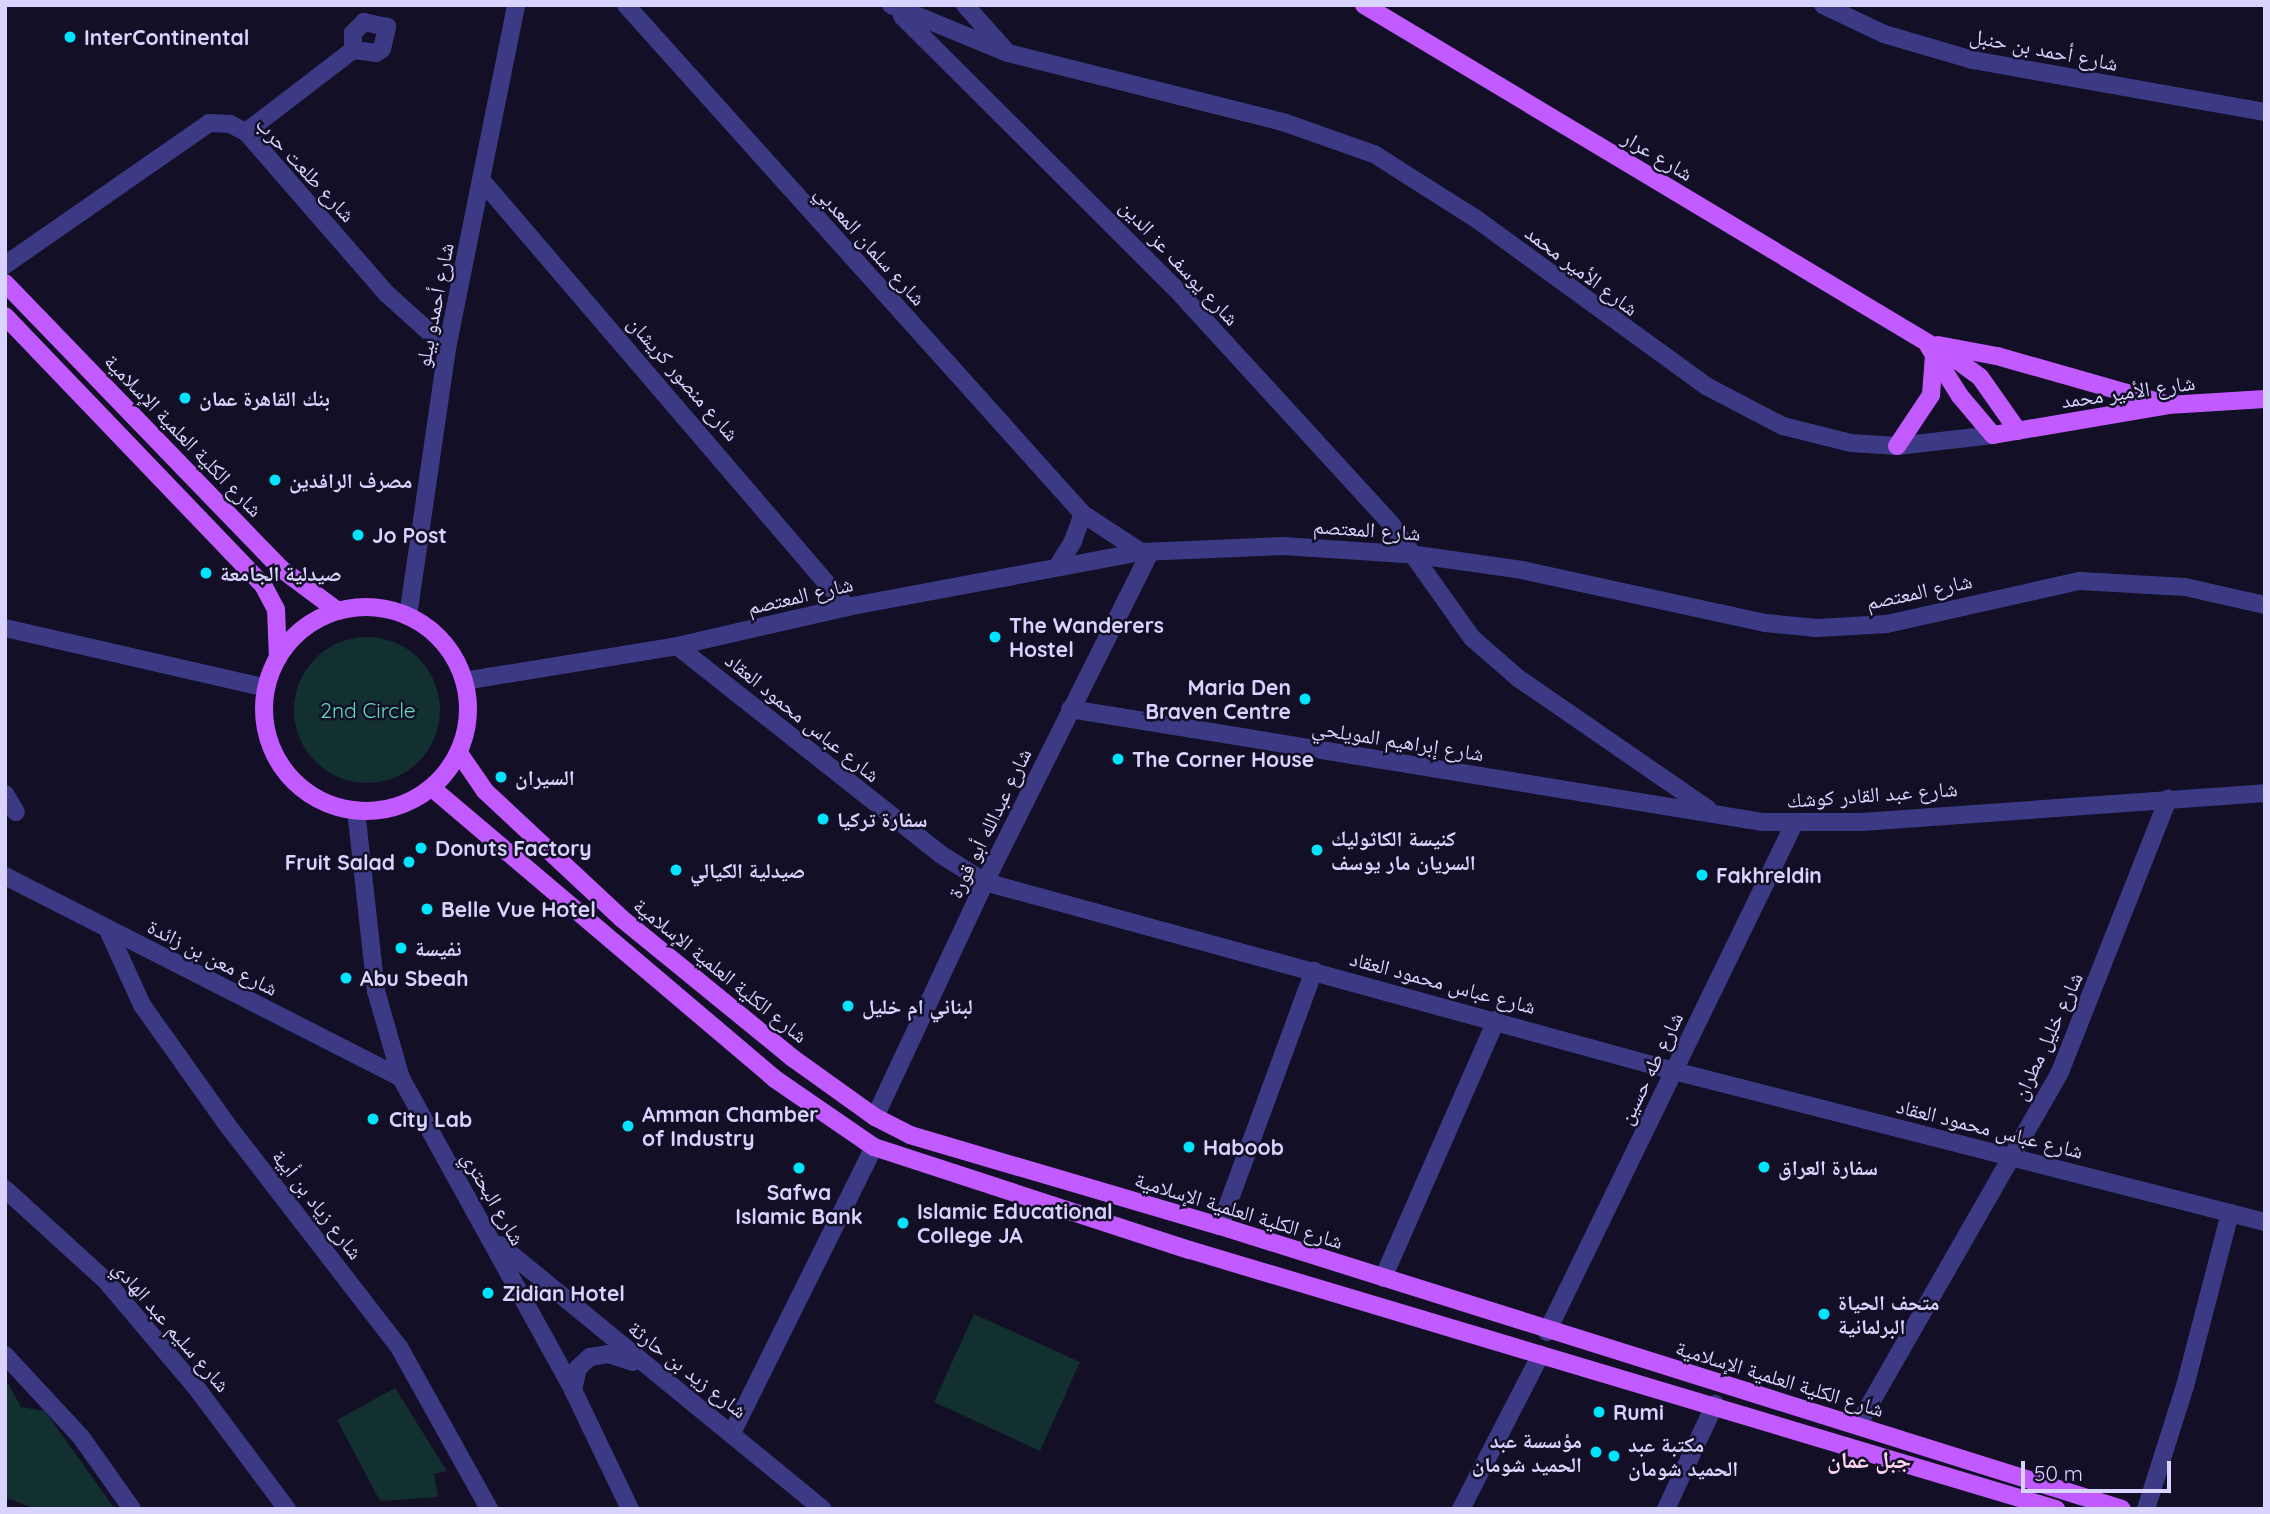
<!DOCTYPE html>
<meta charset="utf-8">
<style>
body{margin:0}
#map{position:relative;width:2270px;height:1514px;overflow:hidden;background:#130f26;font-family:Quicksand,"Noto Naskh Arabic",sans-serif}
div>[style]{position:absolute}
.green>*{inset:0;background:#12302f}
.round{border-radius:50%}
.minor>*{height:18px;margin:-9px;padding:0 9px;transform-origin:9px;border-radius:9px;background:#3d3a85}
.major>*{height:18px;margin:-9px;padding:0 9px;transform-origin:9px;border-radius:9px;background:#c25bff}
.major>.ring{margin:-9px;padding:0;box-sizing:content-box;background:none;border:18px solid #c25bff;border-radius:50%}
.dots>*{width:19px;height:19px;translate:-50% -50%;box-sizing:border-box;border:4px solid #130f26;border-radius:50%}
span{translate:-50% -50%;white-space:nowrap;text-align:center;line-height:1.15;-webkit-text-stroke:5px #130f26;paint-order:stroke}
.poi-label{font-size:21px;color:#d9d4ff;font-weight:700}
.left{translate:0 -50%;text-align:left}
.right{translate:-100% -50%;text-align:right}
.street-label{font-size:21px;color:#d9d4ff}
.park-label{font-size:21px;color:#5fe0c0}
.neighbourhood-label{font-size:23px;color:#ffd6f0;font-weight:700}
.frame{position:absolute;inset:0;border:7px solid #d9d4ff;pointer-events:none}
.scale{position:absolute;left:2021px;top:1461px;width:150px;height:32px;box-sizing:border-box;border:4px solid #d9d4ff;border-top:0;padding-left:9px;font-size:21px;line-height:24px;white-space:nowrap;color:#d9d4ff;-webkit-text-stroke:5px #130f26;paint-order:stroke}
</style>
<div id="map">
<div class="green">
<div class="round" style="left:294px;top:637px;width:146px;height:146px"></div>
<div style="clip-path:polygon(974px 1314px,1080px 1362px,1040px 1451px,934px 1402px)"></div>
<div style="clip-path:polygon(5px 1378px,21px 1407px,45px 1411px,115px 1509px,36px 1509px,5px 1497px)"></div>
<div style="clip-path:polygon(395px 1388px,447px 1471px,434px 1474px,438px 1497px,380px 1501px,337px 1420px)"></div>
</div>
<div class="minor">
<div style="left:626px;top:5px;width:684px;rotate:48.08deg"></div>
<div style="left:1083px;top:514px;width:69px;rotate:33.2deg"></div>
<div style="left:891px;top:5px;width:126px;rotate:22.3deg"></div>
<div style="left:1008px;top:53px;width:284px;rotate:14.1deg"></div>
<div style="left:1283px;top:122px;width:96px;rotate:19.4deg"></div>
<div style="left:1374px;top:154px;width:120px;rotate:32.4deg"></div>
<div style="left:1475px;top:218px;width:286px;rotate:36deg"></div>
<div style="left:1706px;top:386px;width:87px;rotate:27.5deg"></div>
<div style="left:1783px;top:426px;width:70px;rotate:14deg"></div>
<div style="left:1851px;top:443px;width:46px;rotate:3.7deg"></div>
<div style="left:1897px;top:446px;width:97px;rotate:-6.5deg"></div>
<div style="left:965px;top:5px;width:63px;rotate:48.2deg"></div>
<div style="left:1823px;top:5px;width:68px;rotate:25.4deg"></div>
<div style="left:1884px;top:34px;width:93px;rotate:16.3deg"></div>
<div style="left:1973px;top:60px;width:297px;rotate:10.1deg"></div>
<div style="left:902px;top:16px;width:385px;rotate:44.9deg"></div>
<div style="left:1175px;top:288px;width:320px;rotate:47.5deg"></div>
<div style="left:1391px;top:524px;width:140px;rotate:54.6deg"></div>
<div style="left:1472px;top:638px;width:61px;rotate:41deg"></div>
<div style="left:1518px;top:678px;width:231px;rotate:34.6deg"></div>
<div style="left:246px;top:132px;width:135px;rotate:-37.5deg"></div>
<div style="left:353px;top:50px;width:23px;rotate:7deg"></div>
<div style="left:376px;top:53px;width:7px;rotate:-34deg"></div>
<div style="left:382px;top:49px;width:23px;rotate:-77deg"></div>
<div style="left:387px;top:27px;width:24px;rotate:-168deg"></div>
<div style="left:364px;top:22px;width:16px;rotate:135deg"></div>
<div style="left:353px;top:33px;width:17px;rotate:90deg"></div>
<div style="left:483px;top:182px;width:560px;rotate:49.42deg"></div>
<div style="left:5px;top:265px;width:249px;rotate:-34.8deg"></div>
<div style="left:209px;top:123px;width:21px;rotate:3deg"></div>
<div style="left:230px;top:124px;width:18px;rotate:27deg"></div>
<div style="left:246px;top:132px;width:215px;rotate:49deg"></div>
<div style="left:387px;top:294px;width:81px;rotate:42deg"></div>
<div style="left:1057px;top:567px;width:31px;rotate:-58deg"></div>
<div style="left:1073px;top:541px;width:29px;rotate:-70deg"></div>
<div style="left:408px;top:616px;width:271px;rotate:-81.7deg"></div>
<div style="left:447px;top:348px;width:350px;rotate:-78.6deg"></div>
<div style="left:5px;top:628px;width:268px;rotate:12.9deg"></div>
<div style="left:677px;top:646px;width:335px;rotate:38.3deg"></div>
<div style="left:940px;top:854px;width:53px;rotate:31.9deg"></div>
<div style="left:985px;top:882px;width:714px;rotate:15.34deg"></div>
<div style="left:1674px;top:1071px;width:610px;rotate:14.33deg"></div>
<div style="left:464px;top:681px;width:216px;rotate:-9.3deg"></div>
<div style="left:677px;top:646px;width:174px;rotate:-12.9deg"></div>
<div style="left:847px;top:607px;width:299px;rotate:-10.6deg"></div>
<div style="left:1141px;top:552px;width:142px;rotate:-2.4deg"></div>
<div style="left:1283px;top:546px;width:134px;rotate:3.8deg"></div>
<div style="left:1417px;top:555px;width:106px;rotate:8.1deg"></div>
<div style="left:1522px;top:570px;width:250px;rotate:12.3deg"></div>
<div style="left:1766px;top:623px;width:51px;rotate:5.6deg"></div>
<div style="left:1817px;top:628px;width:70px;rotate:-3.3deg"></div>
<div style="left:1887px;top:624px;width:198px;rotate:-12.6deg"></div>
<div style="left:2080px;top:581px;width:105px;rotate:3.3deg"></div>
<div style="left:2185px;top:587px;width:82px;rotate:12.7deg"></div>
<div style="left:1070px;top:709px;width:701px;rotate:9.27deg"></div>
<div style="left:1762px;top:822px;width:100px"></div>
<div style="left:1862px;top:822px;width:404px;rotate:-4.1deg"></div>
<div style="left:5px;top:794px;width:21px;rotate:59deg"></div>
<div style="left:356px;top:810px;width:182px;rotate:83.7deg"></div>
<div style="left:376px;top:991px;width:91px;rotate:74deg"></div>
<div style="left:401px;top:1078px;width:356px;rotate:61.1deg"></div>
<div style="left:573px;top:1390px;width:132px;rotate:64.4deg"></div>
<div style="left:5px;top:876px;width:445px;rotate:27deg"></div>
<div style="left:108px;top:930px;width:82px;rotate:65.6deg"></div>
<div style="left:142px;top:1005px;width:143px;rotate:54.6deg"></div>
<div style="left:225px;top:1122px;width:284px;rotate:52.3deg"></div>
<div style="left:399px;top:1347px;width:185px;rotate:60.9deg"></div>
<div style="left:875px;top:1117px;width:259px;rotate:-64.9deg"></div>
<div style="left:985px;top:882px;width:369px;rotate:-63.4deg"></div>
<div style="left:5px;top:1189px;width:137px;rotate:42.3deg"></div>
<div style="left:106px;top:1281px;width:143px;rotate:49.8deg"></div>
<div style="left:198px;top:1390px;width:149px;rotate:53.2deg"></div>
<div style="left:1220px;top:1226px;width:272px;rotate:-69.8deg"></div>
<div style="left:500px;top:1245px;width:417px;rotate:39.3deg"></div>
<div style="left:1383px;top:1278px;width:282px;rotate:-66.3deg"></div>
<div style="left:1547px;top:1332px;width:565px;rotate:-64.07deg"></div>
<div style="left:5px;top:1355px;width:112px;rotate:47.2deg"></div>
<div style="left:81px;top:1437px;width:88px;rotate:54.7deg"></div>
<div style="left:573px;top:1390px;width:23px;rotate:-77deg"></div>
<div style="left:578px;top:1368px;width:16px;rotate:-43deg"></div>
<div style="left:590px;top:1357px;width:18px;rotate:-9deg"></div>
<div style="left:608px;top:1354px;width:26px;rotate:18deg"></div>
<div style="left:1858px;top:1425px;width:407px;rotate:-60.2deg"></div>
<div style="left:2060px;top:1072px;width:294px;rotate:-68.4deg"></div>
<div style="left:732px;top:1433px;width:319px;rotate:-63.6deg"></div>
<div style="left:1461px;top:1509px;width:174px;rotate:-62.7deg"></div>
<div style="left:1666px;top:1509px;width:116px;rotate:-65deg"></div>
<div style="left:2146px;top:1509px;width:129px;rotate:-72.4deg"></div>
<div style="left:2185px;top:1386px;width:179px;rotate:-75.4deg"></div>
</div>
<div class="major">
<div style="left:1364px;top:5px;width:693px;rotate:30.94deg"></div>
<div style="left:1958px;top:361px;width:27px;rotate:36deg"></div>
<div style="left:1980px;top:377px;width:66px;rotate:54.9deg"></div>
<div style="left:5px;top:283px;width:396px;rotate:46deg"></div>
<div style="left:280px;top:568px;width:72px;rotate:36.6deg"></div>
<div style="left:5px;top:316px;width:373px;rotate:46.2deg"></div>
<div style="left:263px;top:585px;width:27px;rotate:62deg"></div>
<div style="left:276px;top:609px;width:49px;rotate:87.7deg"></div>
<div style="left:1938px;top:345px;width:60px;rotate:10.6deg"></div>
<div style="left:1997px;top:356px;width:175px;rotate:15.9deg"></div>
<div style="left:1929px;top:347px;width:58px;rotate:57.7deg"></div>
<div style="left:1960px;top:396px;width:51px;rotate:49.8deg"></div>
<div style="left:1993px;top:435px;width:178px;rotate:-9.7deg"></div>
<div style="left:2168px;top:405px;width:97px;rotate:-3.5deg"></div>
<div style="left:1897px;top:446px;width:61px;rotate:-56.3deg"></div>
<div style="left:1931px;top:395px;width:40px;rotate:-85.7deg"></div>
<div class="ring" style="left:264px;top:607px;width:186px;height:186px"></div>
<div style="left:459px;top:753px;width:46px;rotate:55.6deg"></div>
<div style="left:485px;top:791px;width:186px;rotate:43deg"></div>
<div style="left:621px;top:918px;width:223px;rotate:39.2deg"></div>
<div style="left:794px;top:1059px;width:100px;rotate:35.6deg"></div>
<div style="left:875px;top:1117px;width:39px;rotate:27deg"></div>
<div style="left:910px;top:1135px;width:323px;rotate:16.4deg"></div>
<div style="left:1220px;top:1226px;width:945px;rotate:17.42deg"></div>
<div style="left:432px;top:788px;width:450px;rotate:40.3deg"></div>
<div style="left:775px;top:1079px;width:120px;rotate:34.5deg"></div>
<div style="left:874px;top:1147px;width:332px;rotate:18.1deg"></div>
<div style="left:1190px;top:1250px;width:904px;rotate:16.65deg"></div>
</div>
<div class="dots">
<div style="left:70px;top:37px;background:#00e5ff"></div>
<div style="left:185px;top:398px;background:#00e5ff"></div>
<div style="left:275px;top:480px;background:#00e5ff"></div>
<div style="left:358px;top:535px;background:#00e5ff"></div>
<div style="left:206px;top:573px;background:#00e5ff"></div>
<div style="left:995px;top:637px;background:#00e5ff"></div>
<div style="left:1305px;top:699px;background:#00e5ff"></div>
<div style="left:1118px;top:759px;background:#00e5ff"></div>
<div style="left:501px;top:777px;background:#00e5ff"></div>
<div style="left:823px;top:819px;background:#00e5ff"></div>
<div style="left:421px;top:848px;background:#00e5ff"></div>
<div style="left:1317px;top:850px;background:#00e5ff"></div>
<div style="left:409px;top:862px;background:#00e5ff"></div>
<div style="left:676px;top:870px;background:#00e5ff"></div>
<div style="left:1702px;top:875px;background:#00e5ff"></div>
<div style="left:427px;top:909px;background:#00e5ff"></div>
<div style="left:401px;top:948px;background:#00e5ff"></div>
<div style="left:346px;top:978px;background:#00e5ff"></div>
<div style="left:848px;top:1006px;background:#00e5ff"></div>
<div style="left:373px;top:1119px;background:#00e5ff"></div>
<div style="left:628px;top:1126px;background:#00e5ff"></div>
<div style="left:1189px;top:1147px;background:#00e5ff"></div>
<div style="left:1764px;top:1167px;background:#00e5ff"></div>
<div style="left:799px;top:1168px;background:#00e5ff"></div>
<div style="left:903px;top:1223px;background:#00e5ff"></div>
<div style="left:488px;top:1293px;background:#00e5ff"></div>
<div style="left:1824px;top:1314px;background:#00e5ff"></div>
<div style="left:1599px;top:1412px;background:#00e5ff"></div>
<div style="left:1596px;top:1452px;background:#00e5ff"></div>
<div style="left:1614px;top:1456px;background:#00e5ff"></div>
</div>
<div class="poi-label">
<span class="left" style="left:84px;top:37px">InterContinental</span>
<span class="left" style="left:199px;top:398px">بنك القاهرة عمان</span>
<span class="left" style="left:289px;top:480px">مصرف الرافدين</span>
<span class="left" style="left:372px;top:535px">Jo Post</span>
<span class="left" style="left:220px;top:573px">صيدلية الجامعة</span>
<span class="left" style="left:1009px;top:637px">The Wanderers<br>Hostel</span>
<span class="right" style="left:1291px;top:699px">Maria Den<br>Braven Centre</span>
<span class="left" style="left:1132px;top:759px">The Corner House</span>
<span class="left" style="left:515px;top:777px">السيران</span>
<span class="left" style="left:837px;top:819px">سفارة تركيا</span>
<span class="left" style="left:1331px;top:850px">كنيسة الكاثوليك<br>السريان مار يوسف</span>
<span class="left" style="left:435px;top:848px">Donuts Factory</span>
<span class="right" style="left:395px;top:862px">Fruit Salad</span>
<span class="left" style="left:690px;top:870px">صيدلية الكيالي</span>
<span class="left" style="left:1716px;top:875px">Fakhreldin</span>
<span class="left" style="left:441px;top:909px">Belle Vue Hotel</span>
<span class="left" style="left:415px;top:948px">نفيسة</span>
<span class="left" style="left:360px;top:978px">Abu Sbeah</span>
<span class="left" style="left:862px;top:1006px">لبناني ام خليل</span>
<span class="left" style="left:642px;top:1126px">Amman Chamber<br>of Industry</span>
<span class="left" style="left:389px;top:1119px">City Lab</span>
<span class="left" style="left:1203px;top:1147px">Haboob</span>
<span class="left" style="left:1778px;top:1167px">سفارة العراق</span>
<span style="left:799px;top:1204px">Safwa<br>Islamic Bank</span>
<span class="left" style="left:917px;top:1223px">Islamic Educational<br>College JA</span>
<span class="left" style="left:502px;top:1293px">Zidian Hotel</span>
<span class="left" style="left:1838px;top:1314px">متحف الحياة<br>البرلمانية</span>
<span class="left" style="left:1613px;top:1412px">Rumi</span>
<span class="right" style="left:1582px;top:1452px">مؤسسة عبد<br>الحميد شومان</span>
<span class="left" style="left:1628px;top:1456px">مكتبة عبد<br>الحميد شومان</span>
</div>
<div class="street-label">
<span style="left:2044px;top:49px;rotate:11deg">شارع أحمد بن حنبل</span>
<span style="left:1658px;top:155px;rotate:31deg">شارع عرار</span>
<span style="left:306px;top:169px;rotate:47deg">شارع طلعت حرب</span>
<span style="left:871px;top:245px;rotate:48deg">شارع سلمان المعدبي</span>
<span style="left:1180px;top:262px;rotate:47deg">شارع يوسف عز الدين</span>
<span style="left:1582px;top:270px;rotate:37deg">شارع الأمير محمد</span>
<span style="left:434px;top:305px;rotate:-79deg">شارع أحمدو بيلو</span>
<span style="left:684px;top:378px;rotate:49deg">شارع منصور كريشان</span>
<span style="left:2128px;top:391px;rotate:-8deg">شارع الأمير محمد</span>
<span style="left:184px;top:435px;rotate:46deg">شارع الكلية العلمية الإسلامية</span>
<span style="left:1367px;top:529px;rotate:4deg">شارع المعتصم</span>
<span style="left:1919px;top:591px;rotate:-12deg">شارع المعتصم</span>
<span style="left:800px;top:595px;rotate:-13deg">شارع المعتصم</span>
<span style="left:803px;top:717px;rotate:39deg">شارع عباس محمود العقاد</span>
<span style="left:1398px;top:740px;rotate:9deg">شارع إبراهيم المويلحي</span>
<span style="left:1872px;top:794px;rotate:-4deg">شارع عبد القادر كوشك</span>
<span style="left:989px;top:823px;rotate:-64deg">شارع عبدالله أبو قورة</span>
<span style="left:213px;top:957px;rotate:27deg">شارع معن بن زائدة</span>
<span style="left:721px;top:970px;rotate:39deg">شارع الكلية العلمية الإسلامية</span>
<span style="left:1443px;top:982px;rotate:15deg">شارع عباس محمود العقاد</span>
<span style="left:2047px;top:1036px;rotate:-65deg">شارع خليل مطران</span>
<span style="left:1650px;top:1068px;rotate:-64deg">شارع طه حسين</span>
<span style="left:1990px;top:1128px;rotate:14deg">شارع عباس محمود العقاد</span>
<span style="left:494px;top:1198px;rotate:60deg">شارع البحتري</span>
<span style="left:318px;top:1204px;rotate:52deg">شارع زياد بن أبية</span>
<span style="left:1239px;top:1210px;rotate:17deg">شارع الكلية العلمية الإسلامية</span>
<span style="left:172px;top:1326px;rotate:49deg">شارع سليم عبد الهادي</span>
<span style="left:688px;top:1369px;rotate:38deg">شارع زيد بن حارثة</span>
<span style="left:1780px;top:1378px;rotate:17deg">شارع الكلية العلمية الإسلامية</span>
</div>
<div class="park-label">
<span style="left:368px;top:710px">2nd Circle</span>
</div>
<div class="neighbourhood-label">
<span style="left:1869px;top:1460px">جبل عمان</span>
</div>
<div class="frame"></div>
<div class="scale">50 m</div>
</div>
